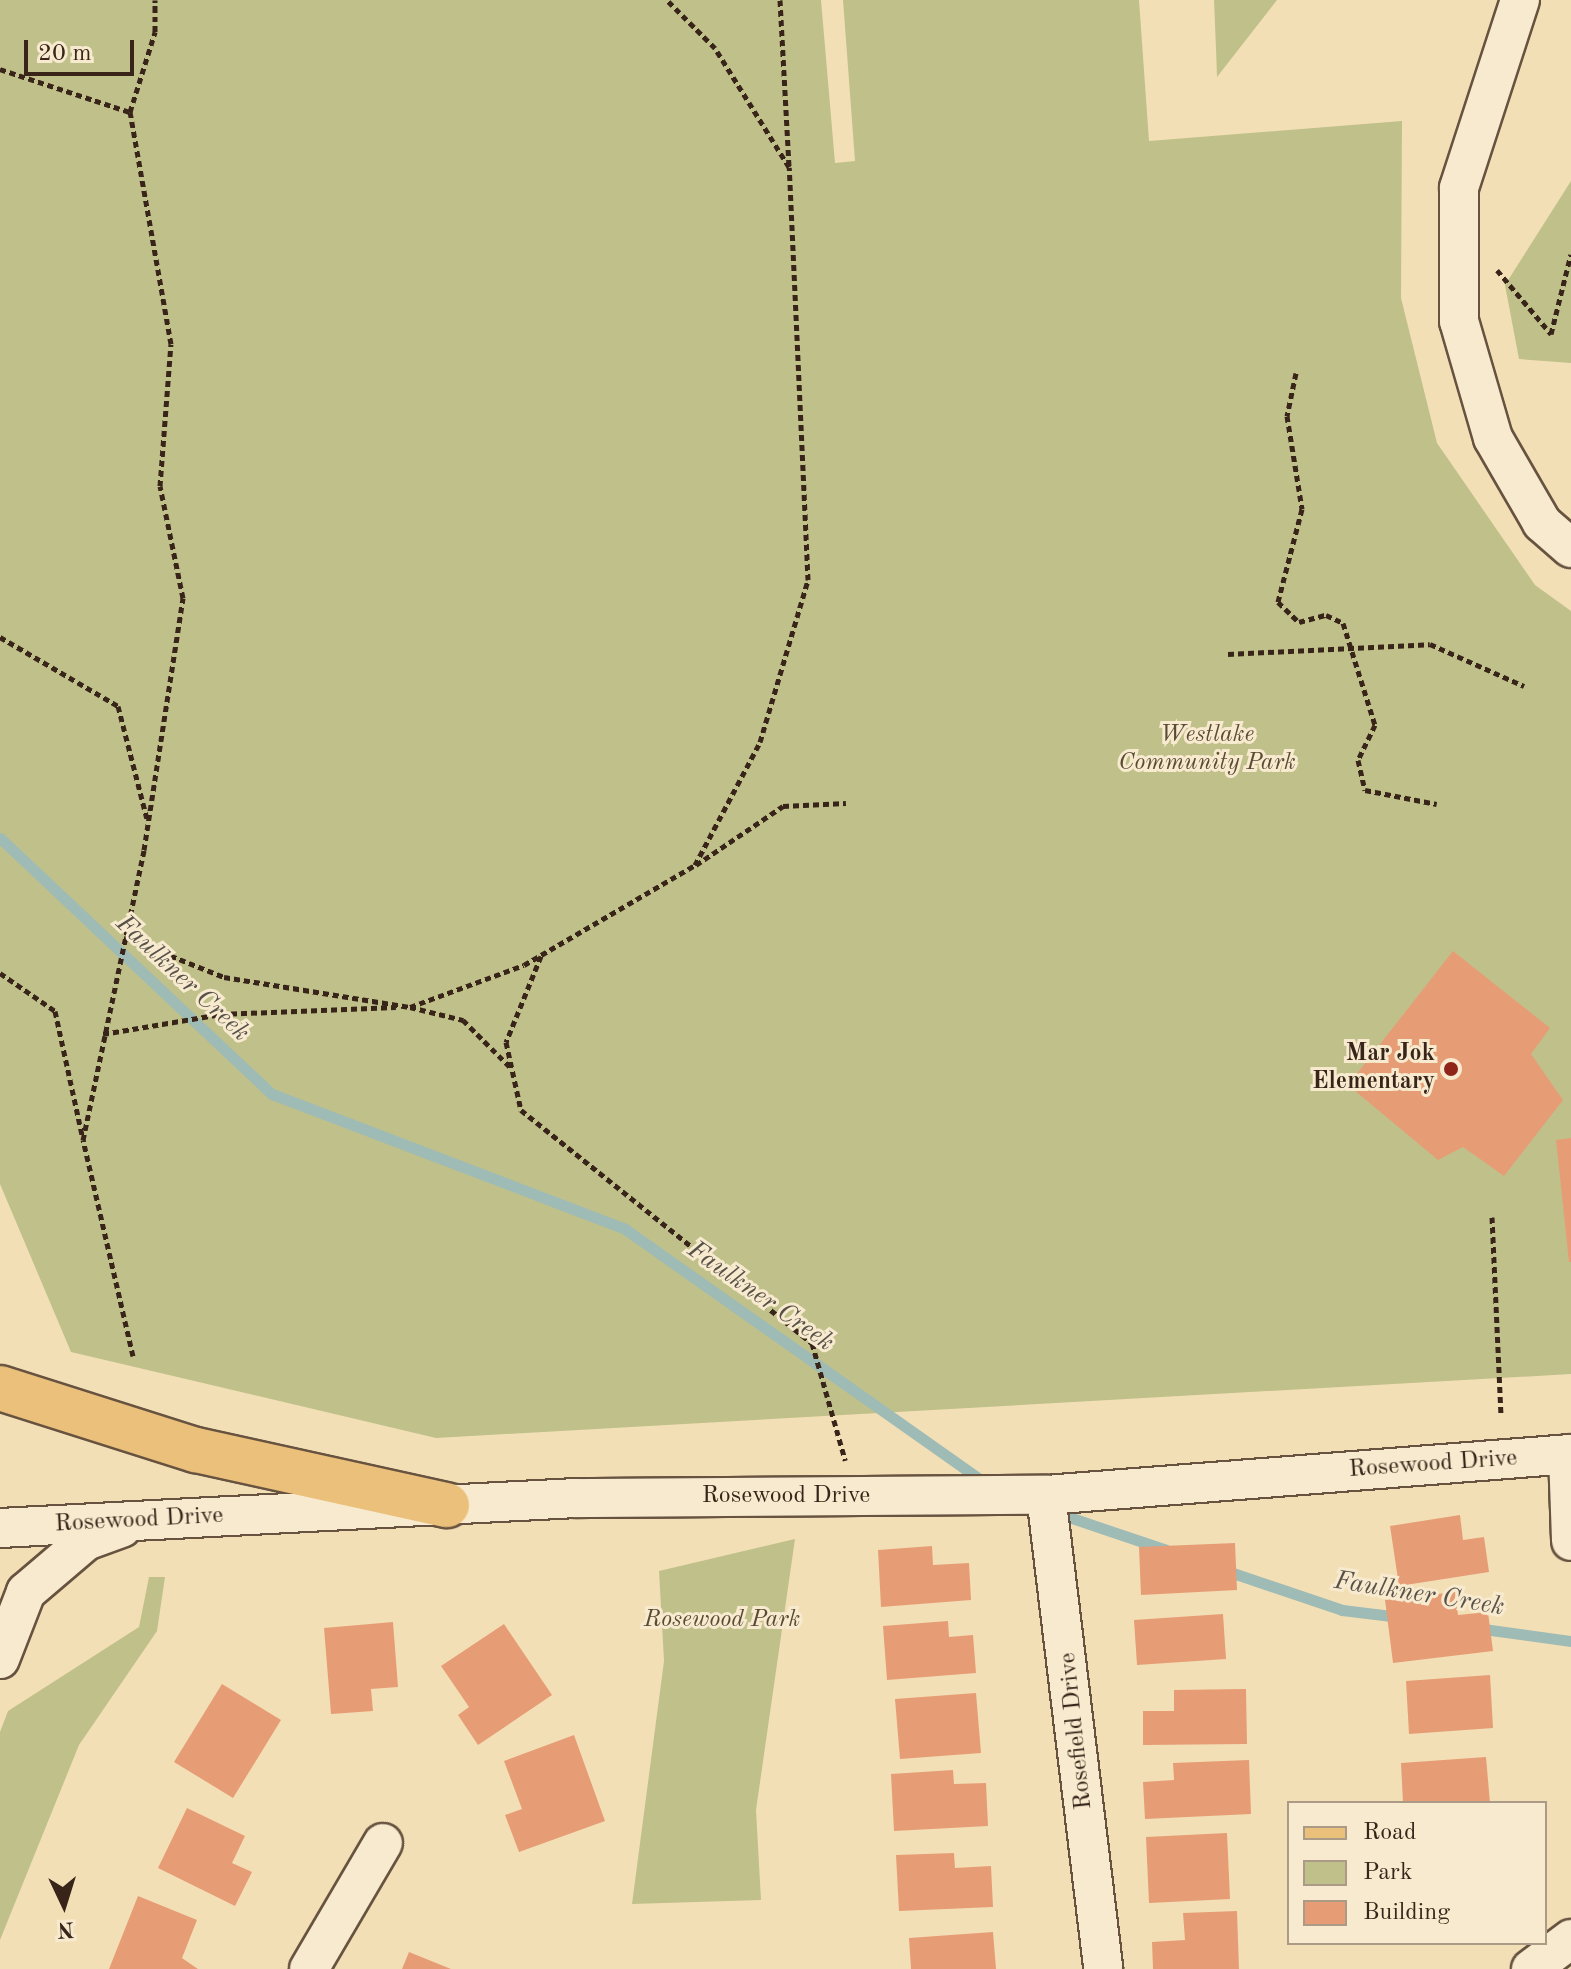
<!DOCTYPE html>
<style>
body{margin:0}
#map{position:relative;width:1571px;height:1969px;overflow:hidden;background:#f3dfb5;font-family:"Old Standard TT",serif}
div>[style]{position:absolute}
.green>*{inset:0;background:#c0c08a}
.stream>*{height:11px;margin:-5.5px;padding:0 5.5px;transform-origin:5.5px;border-radius:5.5px;background:#9ebbb6}
.building>*{inset:0;background:#e69d76}
.path>*{height:5px;margin-top:-2.5px;transform-origin:0;background:repeating-linear-gradient(90deg,#382419 0 6px,transparent 0 10px)}
.roads{filter:drop-shadow(2px 0 #675340) drop-shadow(-2px 0 #675340) drop-shadow(0 2px #675340) drop-shadow(0 -2px #675340)}
.minor>*{height:38px;margin:-19px;padding:0 19px;transform-origin:19px;border-radius:19px;background:#f7eacf}
.major>*{height:44px;margin:-22px;padding:0 22px;transform-origin:22px;border-radius:22px;background:#eac07a}
.dots>*{width:22px;height:22px;translate:-50% -50%;box-sizing:border-box;border:4px solid #f7eacf;border-radius:50%}
span{translate:-50% -50%;white-space:nowrap;text-align:center;line-height:1.15;-webkit-text-stroke:6px #f7eacf;paint-order:stroke}
.park-label{font-size:24px;color:#5a4b35;font-style:italic}
.poi-label{font-size:24px;color:#382419;font-weight:700}
.right{translate:-100% -50%;text-align:right}
.street-label{font-size:24px;color:#382419}
.water-label{font-size:26px;color:#575148;font-style:italic}
.legend{position:absolute;left:1287px;top:1801px;width:260px;height:144px;box-sizing:border-box;background:#f7eacf;border:2px solid #ab9b86;margin:0;padding:10px 14px;list-style:none;font-size:24px;color:#382419}
.legend li{display:flex;align-items:center;gap:16px;height:40px}
.legend b{width:40px;border:2px solid #ab9b86}
.north{position:absolute;left:24px;top:1865px;width:80px;height:80px;-webkit-text-stroke:6px #f7eacf;paint-order:stroke;rotate:176deg;font-size:22px;font-weight:700;line-height:32px;text-align:center;color:#382419}
.north::after{content:'';display:block;margin:auto;width:28px;height:36px;background:#382419;clip-path:polygon(50% 0,100% 100%,50% 72%,0 100%)}
.scale{position:absolute;left:24px;top:40px;width:110px;height:36px;box-sizing:border-box;border:4px solid #382419;border-top:0;padding-left:10px;font-size:24px;line-height:28px;white-space:nowrap;color:#382419;-webkit-text-stroke:6px #f7eacf;paint-order:stroke}
</style>
<div id="map">
<div class="green">
<div style="clip-path:polygon(0 0,821px 0,835px 163px,855px 161px,843px 0,1139px 0,1149px 141px,1402px 121px,1401px 298px,1437px 443px,1535px 585px,1571px 611px,1571px 1374px,436px 1438px,71px 1352px,0 1184px)"></div>
<div style="clip-path:polygon(1214px 0,1277px 0,1217px 77px,1216px 49px)"></div>
<div style="clip-path:polygon(1571px 181px,1571px 363px,1519px 359px,1505px 285px)"></div>
<div style="clip-path:polygon(795px 1539px,756px 1810px,761px 1900px,632px 1904px,664px 1661px,659px 1571px)"></div>
<div style="clip-path:polygon(149px 1577px,165px 1577px,157px 1631px,79px 1745px,0 1940px,0 1732px,8px 1711px,139px 1627px)"></div>
</div>
<div class="stream">
<div style="left:0;top:838px;width:374px;rotate:43.3deg"></div>
<div style="left:272px;top:1094px;width:378px;rotate:20.9deg"></div>
<div style="left:625px;top:1229px;width:443px;rotate:35.2deg"></div>
<div style="left:1054px;top:1512px;width:118px;rotate:18.7deg"></div>
<div style="left:1224px;top:1570px;width:125px;rotate:18.7deg"></div>
<div style="left:1342px;top:1610px;width:58px;rotate:6.9deg"></div>
<div style="left:1476px;top:1628px;width:96px;rotate:7.8deg"></div>
</div>
<div class="building">
<div style="clip-path:polygon(1453px 951px,1550px 1028px,1531px 1054px,1563px 1100px,1504px 1176px,1463px 1147px,1438px 1160px,1348px 1085px)"></div>
<div style="clip-path:polygon(1571px 1138px,1571px 1262px,1569px 1262px,1556px 1140px)"></div>
<div style="clip-path:polygon(1460px 1515px,1463px 1540px,1484px 1537px,1489px 1572px,1399px 1586px,1390px 1526px)"></div>
<div style="clip-path:polygon(1235px 1543px,1237px 1590px,1141px 1595px,1139px 1547px)"></div>
<div style="clip-path:polygon(932px 1546px,933px 1565px,969px 1563px,971px 1600px,881px 1607px,878px 1550px)"></div>
<div style="clip-path:polygon(1455px 1592px,1458px 1615px,1488px 1612px,1493px 1651px,1393px 1663px,1385px 1600px)"></div>
<div style="clip-path:polygon(1223px 1614px,1226px 1659px,1137px 1665px,1134px 1620px)"></div>
<div style="clip-path:polygon(948px 1621px,949px 1637px,973px 1635px,976px 1673px,887px 1680px,883px 1626px)"></div>
<div style="clip-path:polygon(393px 1622px,398px 1687px,371px 1689px,373px 1711px,331px 1714px,324px 1628px)"></div>
<div style="clip-path:polygon(504px 1624px,552px 1695px,478px 1745px,458px 1715px,469px 1707px,441px 1666px)"></div>
<div style="clip-path:polygon(1490px 1675px,1493px 1728px,1409px 1734px,1406px 1681px)"></div>
<div style="clip-path:polygon(222px 1684px,281px 1720px,233px 1798px,174px 1762px)"></div>
<div style="clip-path:polygon(1246px 1689px,1247px 1744px,1143px 1745px,1143px 1711px,1174px 1711px,1174px 1690px)"></div>
<div style="clip-path:polygon(976px 1693px,981px 1753px,900px 1759px,895px 1699px)"></div>
<div style="clip-path:polygon(574px 1735px,605px 1821px,519px 1852px,505px 1815px,522px 1809px,504px 1761px)"></div>
<div style="clip-path:polygon(1486px 1757px,1490px 1803px,1403px 1803px,1401px 1763px)"></div>
<div style="clip-path:polygon(1249px 1760px,1251px 1814px,1145px 1819px,1143px 1782px,1174px 1780px,1173px 1763px)"></div>
<div style="clip-path:polygon(953px 1770px,954px 1784px,986px 1783px,988px 1826px,894px 1831px,891px 1774px)"></div>
<div style="clip-path:polygon(187px 1808px,245px 1836px,232px 1863px,252px 1872px,235px 1906px,158px 1868px)"></div>
<div style="clip-path:polygon(1227px 1833px,1230px 1899px,1149px 1903px,1146px 1837px)"></div>
<div style="clip-path:polygon(954px 1853px,955px 1868px,991px 1866px,993px 1907px,899px 1911px,896px 1855px)"></div>
<div style="clip-path:polygon(138px 1896px,197px 1920px,182px 1958px,198px 1969px,109px 1969px)"></div>
<div style="clip-path:polygon(1237px 1911px,1239px 1969px,1153px 1969px,1152px 1942px,1185px 1940px,1183px 1913px)"></div>
<div style="clip-path:polygon(993px 1932px,996px 1969px,911px 1969px,909px 1938px)"></div>
<div style="clip-path:polygon(409px 1952px,451px 1969px,402px 1969px)"></div>
</div>
<div class="path">
<div style="left:780px;top:0;width:166px;rotate:86.9deg"></div>
<div style="left:0;top:69px;width:137px;rotate:18.3deg"></div>
<div style="left:1497px;top:270px;width:84px;rotate:49.8deg"></div>
<div style="left:1551px;top:334px;width:82px;rotate:-76deg"></div>
<div style="left:1296px;top:373px;width:44px;rotate:101.8deg"></div>
<div style="left:1287px;top:416px;width:94px;rotate:80.8deg"></div>
<div style="left:1302px;top:509px;width:96px;rotate:104.5deg"></div>
<div style="left:1278px;top:602px;width:29px;rotate:44deg"></div>
<div style="left:1299px;top:622px;width:28px;rotate:-15deg"></div>
<div style="left:1326px;top:615px;width:19px;rotate:25deg"></div>
<div style="left:1343px;top:623px;width:107px;rotate:72.6deg"></div>
<div style="left:1375px;top:725px;width:39px;rotate:116deg"></div>
<div style="left:1358px;top:760px;width:31px;rotate:77deg"></div>
<div style="left:1365px;top:790px;width:73px;rotate:11deg"></div>
<div style="left:0;top:637px;width:137px;rotate:30.3deg"></div>
<div style="left:118px;top:706px;width:117px;rotate:75.6deg"></div>
<div style="left:1228px;top:654px;width:202px;rotate:-2.8deg"></div>
<div style="left:1430px;top:644px;width:103px;rotate:24.1deg"></div>
<div style="left:696px;top:865px;width:105px;rotate:-34.1deg"></div>
<div style="left:783px;top:806px;width:63px;rotate:-2.7deg"></div>
<div style="left:124px;top:937px;width:108px;rotate:21.8deg"></div>
<div style="left:224px;top:977px;width:188px;rotate:9.2deg"></div>
<div style="left:410px;top:1007px;width:121px;rotate:-20.2deg"></div>
<div style="left:524px;top:965px;width:198px;rotate:-30.3deg"></div>
<div style="left:695px;top:865px;width:139px;rotate:-62.1deg"></div>
<div style="left:760px;top:742px;width:169px;rotate:-73.5deg"></div>
<div style="left:808px;top:580px;width:413px;rotate:-92.6deg"></div>
<div style="left:789px;top:167px;width:140px;rotate:-121.9deg"></div>
<div style="left:715px;top:48px;width:68px;rotate:-135deg"></div>
<div style="left:541px;top:956px;width:93px;rotate:112.1deg"></div>
<div style="left:506px;top:1042px;width:70px;rotate:77.6deg"></div>
<div style="left:521px;top:1110px;width:373px;rotate:38.7deg"></div>
<div style="left:812px;top:1343px;width:122px;rotate:74.2deg"></div>
<div style="left:0;top:973px;width:67px;rotate:34.6deg"></div>
<div style="left:55px;top:1011px;width:127px;rotate:77.7deg"></div>
<div style="left:410px;top:1007px;width:55px;rotate:13.8deg"></div>
<div style="left:463px;top:1020px;width:68px;rotate:45deg"></div>
<div style="left:103px;top:1034px;width:120px;rotate:-9.6deg"></div>
<div style="left:221px;top:1014px;width:175px;rotate:-2.3deg"></div>
<div style="left:1492px;top:1217px;width:197px;rotate:87.4deg"></div>
<div style="left:133px;top:1356px;width:222px;rotate:-103deg"></div>
<div style="left:83px;top:1140px;width:296px;rotate:-78.1deg"></div>
<div style="left:144px;top:850px;width:255px;rotate:-81.2deg"></div>
<div style="left:183px;top:598px;width:114px;rotate:-101.6deg"></div>
<div style="left:160px;top:486px;width:142px;rotate:-85.6deg"></div>
<div style="left:171px;top:344px;width:236px;rotate:-100deg"></div>
<div style="left:130px;top:112px;width:84px;rotate:-72.6deg"></div>
<div style="left:155px;top:32px;width:32px;rotate:-90deg"></div>
</div>
<div class="roads">
<div class="minor">
<div style="left:1520px;top:0;width:198px;rotate:108deg"></div>
<div style="left:1459px;top:188px;width:133px;rotate:90deg"></div>
<div style="left:1459px;top:321px;width:122px;rotate:73.8deg"></div>
<div style="left:1493px;top:438px;width:98px;rotate:60deg"></div>
<div style="left:1542px;top:523px;width:38px;rotate:41deg"></div>
<div style="left:1568px;top:1454px;width:87px;rotate:88deg"></div>
<div style="left:1046px;top:1495px;width:477px;rotate:83.1deg"></div>
<div style="left:0;top:1528px;width:578px;rotate:-2.98deg"></div>
<div style="left:577px;top:1498px;width:469px;rotate:-0.4deg"></div>
<div style="left:1046px;top:1495px;width:527px;rotate:-4.47deg"></div>
<div style="left:0;top:1659px;width:72px;rotate:-68.8deg"></div>
<div style="left:26px;top:1592px;width:79px;rotate:-40.4deg"></div>
<div style="left:86px;top:1541px;width:38px;rotate:-20deg"></div>
<div style="left:309px;top:1969px;width:146px;rotate:-59.6deg"></div>
<div style="left:1531px;top:1969px;width:50px;rotate:-36.9deg"></div>
</div>
<div class="major">
<div style="left:0;top:1388px;width:206px;rotate:17.6deg"></div>
<div style="left:196px;top:1450px;width:257px;rotate:12.4deg"></div>
</div>
</div>
<div class="dots">
<div style="left:1451px;top:1069px;background:#8f2418"></div>
</div>
<div class="park-label">
<span style="left:1207px;top:750px">Westlake<br>Community Park</span>
<span style="left:722px;top:1621px">Rosewood Park</span>
</div>
<div class="poi-label">
<span class="right" style="left:1435px;top:1069px">Mar Jok<br>Elementary</span>
</div>
<div class="street-label">
<span style="left:1433px;top:1465px;rotate:-4deg">Rosewood Drive</span>
<span style="left:786px;top:1497px">Rosewood Drive</span>
<span style="left:139px;top:1521px;rotate:-3deg">Rosewood Drive</span>
<span style="left:1077px;top:1731px;rotate:-96deg">Rosefield Drive</span>
</div>
<div class="water-label">
<span style="left:182px;top:979px;rotate:43deg">Faulkner Creek</span>
<span style="left:760px;top:1297px;rotate:35deg">Faulkner Creek</span>
<span style="left:1419px;top:1595px;rotate:9deg">Faulkner Creek</span>
</div>
<ul class="legend">
<li><b style="height:10px;background:#eac07a"></b>Road</li>
<li><b style="height:22px;background:#c0c08a"></b>Park</li>
<li><b style="height:22px;background:#e69d76"></b>Building</li>
</ul>
<div class="north">N</div>
<div class="scale">20 m</div>
</div>
